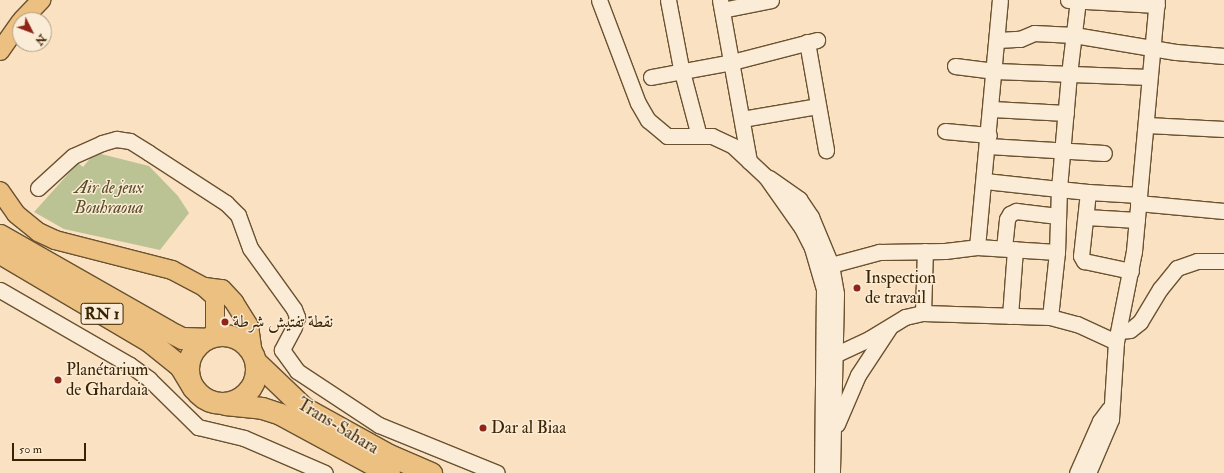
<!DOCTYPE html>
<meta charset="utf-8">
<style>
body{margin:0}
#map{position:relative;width:1224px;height:473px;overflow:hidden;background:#f9e1c1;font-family:"IM FELL Double Pica",Amiri,serif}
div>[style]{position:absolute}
.green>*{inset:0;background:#bbc394}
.roads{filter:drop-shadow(1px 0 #6a5230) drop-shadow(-1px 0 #6a5230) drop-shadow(0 1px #6a5230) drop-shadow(0 -1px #6a5230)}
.minor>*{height:15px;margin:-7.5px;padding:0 7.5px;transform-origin:7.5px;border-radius:7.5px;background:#fbecd7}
.major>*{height:18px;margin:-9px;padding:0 9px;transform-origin:9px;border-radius:9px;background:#ecc080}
.highway>*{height:21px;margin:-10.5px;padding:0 10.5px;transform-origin:10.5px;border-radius:10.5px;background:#ecc080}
.highway>.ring{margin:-10.5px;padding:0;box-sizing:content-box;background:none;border:21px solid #ecc080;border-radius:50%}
.dots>*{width:11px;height:11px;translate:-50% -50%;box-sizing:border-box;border:2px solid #fbecd7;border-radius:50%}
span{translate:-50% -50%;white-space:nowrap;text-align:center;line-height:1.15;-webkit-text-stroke:3px #fbecd7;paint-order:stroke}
.shield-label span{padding:1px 3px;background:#fbecd7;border:1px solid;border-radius:3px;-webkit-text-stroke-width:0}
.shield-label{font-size:16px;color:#3a2300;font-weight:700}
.park-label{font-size:17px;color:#5a4b25;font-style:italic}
.poi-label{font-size:17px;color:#3a2300}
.left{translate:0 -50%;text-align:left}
.street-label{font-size:17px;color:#3a2300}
.north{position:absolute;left:12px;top:12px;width:40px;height:40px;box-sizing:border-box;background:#fbecd7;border:1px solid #ae9c81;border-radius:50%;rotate:132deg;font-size:11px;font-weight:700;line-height:16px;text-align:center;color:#3a2300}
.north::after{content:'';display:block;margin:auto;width:14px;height:18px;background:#8f2418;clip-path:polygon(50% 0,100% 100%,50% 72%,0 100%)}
.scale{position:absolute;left:12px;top:443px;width:74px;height:18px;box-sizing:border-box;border:2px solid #3a2300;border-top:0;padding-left:5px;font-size:12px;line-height:14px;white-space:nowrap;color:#3a2300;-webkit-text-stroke:3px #fbecd7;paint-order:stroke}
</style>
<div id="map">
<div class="green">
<div style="clip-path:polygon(101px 154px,149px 166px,178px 196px,189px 213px,160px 250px,64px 229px,34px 212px,78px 163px,83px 167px,93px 155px)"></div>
</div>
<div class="roads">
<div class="minor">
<div style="left:599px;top:0;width:110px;rotate:69.3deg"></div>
<div style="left:638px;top:103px;width:20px;rotate:60deg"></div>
<div style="left:648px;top:120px;width:25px;rotate:40deg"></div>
<div style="left:667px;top:136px;width:45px"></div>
<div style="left:712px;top:136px;width:23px;rotate:25deg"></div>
<div style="left:733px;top:146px;width:45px;rotate:43.2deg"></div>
<div style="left:766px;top:177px;width:62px;rotate:54.8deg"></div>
<div style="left:802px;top:228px;width:22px;rotate:63deg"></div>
<div style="left:812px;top:248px;width:43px;rotate:73.7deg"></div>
<div style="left:824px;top:289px;width:184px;rotate:90.6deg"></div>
<div style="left:668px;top:0;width:69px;rotate:79.2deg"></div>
<div style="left:681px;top:68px;width:70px;rotate:75.2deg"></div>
<div style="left:720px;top:0;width:164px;rotate:79.8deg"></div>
<div style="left:1068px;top:0;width:89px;rotate:3.2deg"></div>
<div style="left:1078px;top:0;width:75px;rotate:96.9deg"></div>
<div style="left:1069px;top:74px;width:115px;rotate:95deg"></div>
<div style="left:1059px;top:189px;width:29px;rotate:6deg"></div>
<div style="left:1088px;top:192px;width:64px;rotate:96.2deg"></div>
<div style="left:1081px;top:256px;width:6px;rotate:59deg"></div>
<div style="left:1084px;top:261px;width:48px;rotate:12deg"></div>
<div style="left:722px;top:10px;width:50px;rotate:-11.5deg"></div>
<div style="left:998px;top:40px;width:22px;rotate:-3deg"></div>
<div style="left:1020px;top:39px;width:15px;rotate:-23deg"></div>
<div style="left:1034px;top:33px;width:40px;rotate:2.9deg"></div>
<div style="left:1074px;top:35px;width:103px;rotate:9.5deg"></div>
<div style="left:1176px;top:52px;width:48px;rotate:4.8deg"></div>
<div style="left:807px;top:42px;width:110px;rotate:80deg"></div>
<div style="left:955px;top:66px;width:40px;rotate:7.1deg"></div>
<div style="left:995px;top:71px;width:154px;rotate:2.2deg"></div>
<div style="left:651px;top:77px;width:82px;rotate:-10.5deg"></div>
<div style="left:732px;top:62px;width:88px;rotate:-14.5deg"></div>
<div style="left:992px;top:109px;width:74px;rotate:3.1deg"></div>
<div style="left:742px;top:119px;width:76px;rotate:-9.8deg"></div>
<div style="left:1147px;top:125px;width:77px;rotate:3deg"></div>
<div style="left:945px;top:131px;width:44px;rotate:5.2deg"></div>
<div style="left:988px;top:146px;width:116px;rotate:3.5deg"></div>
<div style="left:769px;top:178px;width:37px;rotate:35deg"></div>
<div style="left:799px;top:199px;width:22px;rotate:56deg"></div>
<div style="left:811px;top:217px;width:52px;rotate:67.4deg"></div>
<div style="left:831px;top:265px;width:29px;rotate:80deg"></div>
<div style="left:836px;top:294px;width:179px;rotate:91.3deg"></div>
<div style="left:985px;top:181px;width:74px;rotate:6.2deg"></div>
<div style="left:1059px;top:189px;width:63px;rotate:91.8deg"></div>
<div style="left:1057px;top:252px;width:65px;rotate:96.1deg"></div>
<div style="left:38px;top:188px;width:47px;rotate:-42.4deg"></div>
<div style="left:73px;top:156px;width:32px;rotate:-24deg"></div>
<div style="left:102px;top:143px;width:15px;rotate:-16deg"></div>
<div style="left:116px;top:139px;width:14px;rotate:8deg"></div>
<div style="left:130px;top:141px;width:22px;rotate:32deg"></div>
<div style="left:149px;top:153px;width:92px;rotate:33deg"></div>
<div style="left:226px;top:203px;width:17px;rotate:45deg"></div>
<div style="left:238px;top:215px;width:35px;rotate:70deg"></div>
<div style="left:250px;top:248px;width:75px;rotate:54.2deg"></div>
<div style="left:294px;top:309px;width:9px;rotate:69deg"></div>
<div style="left:297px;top:317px;width:10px;rotate:107deg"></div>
<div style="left:294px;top:327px;width:26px;rotate:118deg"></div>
<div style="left:282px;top:350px;width:26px;rotate:54deg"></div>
<div style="left:297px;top:371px;width:98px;rotate:33.4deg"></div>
<div style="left:379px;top:425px;width:127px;rotate:22.1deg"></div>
<div style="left:1088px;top:192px;width:51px;rotate:3.4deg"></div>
<div style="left:1138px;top:203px;width:86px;rotate:5.3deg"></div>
<div style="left:1086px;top:217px;width:51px;rotate:3.4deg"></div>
<div style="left:977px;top:247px;width:80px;rotate:3.6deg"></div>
<div style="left:1004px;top:248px;width:29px;rotate:-84deg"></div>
<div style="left:1007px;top:219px;width:6px;rotate:-59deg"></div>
<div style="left:1010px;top:214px;width:7px;rotate:-27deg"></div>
<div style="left:1016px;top:211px;width:42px;rotate:6.8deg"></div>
<div style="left:831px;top:265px;width:50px;rotate:-15.2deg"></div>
<div style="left:879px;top:252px;width:66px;rotate:-0.9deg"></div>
<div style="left:945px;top:251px;width:32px;rotate:-7deg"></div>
<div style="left:977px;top:247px;width:248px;rotate:-84.7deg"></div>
<div style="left:0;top:290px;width:150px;rotate:30deg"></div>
<div style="left:130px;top:365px;width:24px;rotate:36deg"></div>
<div style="left:149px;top:379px;width:69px;rotate:44.4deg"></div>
<div style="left:198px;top:427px;width:47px;rotate:13.4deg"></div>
<div style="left:244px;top:438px;width:88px;rotate:23.4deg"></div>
<div style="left:923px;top:313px;width:62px;rotate:-88.2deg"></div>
<div style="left:1010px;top:316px;width:67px;rotate:-85.7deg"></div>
<div style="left:1119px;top:331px;width:11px;rotate:-5deg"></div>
<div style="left:1130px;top:330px;width:13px;rotate:-39deg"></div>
<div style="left:1140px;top:322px;width:39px;rotate:-59deg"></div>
<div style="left:1160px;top:289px;width:27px;rotate:-51deg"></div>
<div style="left:1177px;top:268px;width:21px;rotate:-19deg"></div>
<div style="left:1197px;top:261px;width:27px"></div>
<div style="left:828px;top:358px;width:45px;rotate:-24.9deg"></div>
<div style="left:869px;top:339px;width:42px;rotate:-31.4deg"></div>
<div style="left:905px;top:317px;width:18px;rotate:-13deg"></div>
<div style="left:923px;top:313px;width:127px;rotate:1.8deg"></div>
<div style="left:1050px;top:317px;width:28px;rotate:15deg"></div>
<div style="left:1077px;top:324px;width:43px;rotate:24.8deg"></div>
<div style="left:837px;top:424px;width:53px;rotate:-66.8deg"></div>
<div style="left:858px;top:375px;width:56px;rotate:-56.6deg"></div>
<div style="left:1077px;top:473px;width:57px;rotate:-66.1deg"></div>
<div style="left:1100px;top:421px;width:15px;rotate:-53deg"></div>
<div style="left:1088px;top:473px;width:59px;rotate:-66.9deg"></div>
<div style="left:1111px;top:419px;width:77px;rotate:-86.3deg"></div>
<div style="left:1116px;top:342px;width:93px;rotate:-78.8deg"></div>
<div style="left:1134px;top:251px;width:252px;rotate:-84.8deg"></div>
</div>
<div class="major">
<div style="left:22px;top:20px;width:28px;rotate:-46deg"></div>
<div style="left:0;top:51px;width:35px;rotate:-55deg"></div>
<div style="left:0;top:191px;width:28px;rotate:55deg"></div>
<div style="left:16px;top:214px;width:28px;rotate:39deg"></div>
<div style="left:38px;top:232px;width:19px;rotate:25deg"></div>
<div style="left:55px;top:240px;width:121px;rotate:14.4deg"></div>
<div style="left:172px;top:270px;width:36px;rotate:28deg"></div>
<div style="left:204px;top:287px;width:15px;rotate:42deg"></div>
<div style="left:215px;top:297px;width:39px;rotate:90deg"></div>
<div style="left:205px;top:287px;width:17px;rotate:7deg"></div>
<div style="left:222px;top:289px;width:18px;rotate:47deg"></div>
<div style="left:234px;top:302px;width:28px;rotate:58deg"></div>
<div style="left:249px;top:326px;width:29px;rotate:82deg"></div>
</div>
<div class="highway">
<div style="left:0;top:235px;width:193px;rotate:29.7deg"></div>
<div style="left:168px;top:331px;width:16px;rotate:27deg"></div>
<div style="left:182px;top:338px;width:24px;rotate:2deg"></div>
<div style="left:0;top:253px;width:173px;rotate:30.6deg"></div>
<div style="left:149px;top:341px;width:40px;rotate:39deg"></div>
<div style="left:180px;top:366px;width:26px;rotate:59deg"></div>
<div class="ring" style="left:188px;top:335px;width:47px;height:47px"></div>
<div style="left:256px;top:362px;width:66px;rotate:43.8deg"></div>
<div style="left:304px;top:408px;width:97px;rotate:28.9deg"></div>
<div style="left:389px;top:455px;width:46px;rotate:23.2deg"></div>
<div style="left:225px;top:404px;width:37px;rotate:6deg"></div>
<div style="left:262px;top:408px;width:19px;rotate:18deg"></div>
<div style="left:280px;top:414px;width:124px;rotate:28.4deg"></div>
</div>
</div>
<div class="dots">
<div style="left:857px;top:288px;background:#8f2418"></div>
<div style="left:225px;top:322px;background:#8f2418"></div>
<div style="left:58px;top:380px;background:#8f2418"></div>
<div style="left:483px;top:428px;background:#8f2418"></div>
</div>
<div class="shield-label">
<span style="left:102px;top:314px">RN 1</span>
</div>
<div class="park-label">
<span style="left:109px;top:198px">Air de jeux<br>Bouhraoua</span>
</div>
<div class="poi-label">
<span class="left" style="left:865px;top:288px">Inspection<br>de travail</span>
<span class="left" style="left:233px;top:322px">نقطة تفتيش شرطة</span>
<span class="left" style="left:66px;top:380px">Planétarium<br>de Ghardaia</span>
<span class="left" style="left:491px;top:428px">Dar al Biaa</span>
</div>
<div class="street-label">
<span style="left:338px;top:426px;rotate:31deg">Trans-Sahara</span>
</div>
<div class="north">N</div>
<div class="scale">50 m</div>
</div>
